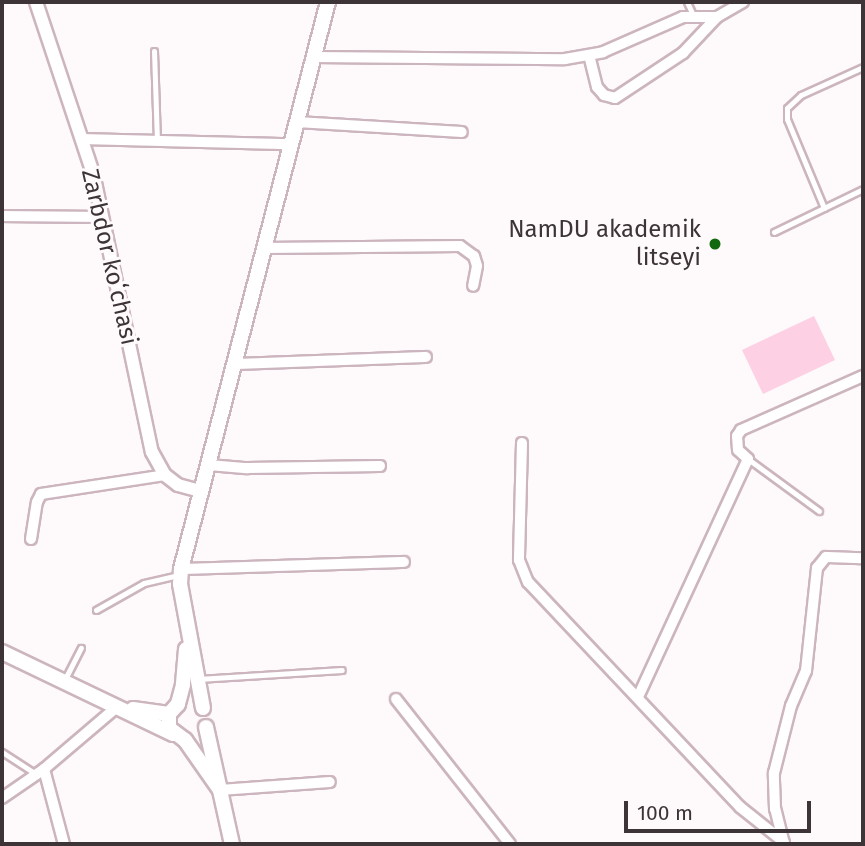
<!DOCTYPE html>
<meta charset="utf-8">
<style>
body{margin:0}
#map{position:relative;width:865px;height:846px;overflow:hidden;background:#fef9fb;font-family:"Fira Sans",sans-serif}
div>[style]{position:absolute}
.green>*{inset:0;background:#fed0e3}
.roads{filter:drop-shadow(2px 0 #ccb5be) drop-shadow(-2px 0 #ccb5be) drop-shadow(0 2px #ccb5be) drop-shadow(0 -2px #ccb5be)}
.service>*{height:5px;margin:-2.5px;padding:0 2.5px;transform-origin:2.5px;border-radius:2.5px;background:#fff}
.minor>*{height:10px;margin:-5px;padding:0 5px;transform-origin:5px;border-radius:5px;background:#fff}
.tertiary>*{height:12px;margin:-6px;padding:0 6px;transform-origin:6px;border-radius:6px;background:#fff}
.secondary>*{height:14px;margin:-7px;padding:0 7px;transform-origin:7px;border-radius:7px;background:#fff}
.dots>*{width:19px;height:19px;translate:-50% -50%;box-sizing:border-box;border:4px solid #fef9fb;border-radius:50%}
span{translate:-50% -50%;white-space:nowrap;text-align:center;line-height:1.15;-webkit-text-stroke:6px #fef9fb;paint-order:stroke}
.poi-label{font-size:24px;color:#3d3437}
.right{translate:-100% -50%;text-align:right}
.street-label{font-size:24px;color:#3d3437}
.frame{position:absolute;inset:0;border:4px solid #3d3437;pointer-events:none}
.scale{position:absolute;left:624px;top:801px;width:187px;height:32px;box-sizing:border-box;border:4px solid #3d3437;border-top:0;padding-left:9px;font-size:21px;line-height:24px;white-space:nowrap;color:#3d3437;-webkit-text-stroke:5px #fef9fb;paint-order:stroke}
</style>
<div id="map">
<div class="green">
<div style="clip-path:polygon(814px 316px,835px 360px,763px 394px,742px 350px)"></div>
</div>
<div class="roads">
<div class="service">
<div style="left:687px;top:2px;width:14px;rotate:65deg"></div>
<div style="left:154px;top:51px;width:89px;rotate:88.1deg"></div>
<div style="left:824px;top:208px;width:96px;rotate:-112.6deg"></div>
<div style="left:787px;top:119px;width:11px;rotate:-90deg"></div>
<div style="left:787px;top:108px;width:19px;rotate:-43deg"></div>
<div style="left:801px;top:95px;width:68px;rotate:-24.3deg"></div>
<div style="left:774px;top:232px;width:99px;rotate:-25.8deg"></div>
<div style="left:748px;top:459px;width:88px;rotate:36.2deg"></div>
<div style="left:96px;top:610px;width:55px;rotate:-29.4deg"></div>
<div style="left:144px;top:583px;width:37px;rotate:-13deg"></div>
<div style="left:65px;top:679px;width:35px;rotate:-63deg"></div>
<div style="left:198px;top:679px;width:144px;rotate:-3.6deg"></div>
<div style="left:2px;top:752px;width:40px;rotate:32.9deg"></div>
</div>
<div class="minor">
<div style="left:589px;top:55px;width:33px;rotate:76deg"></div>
<div style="left:597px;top:87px;width:11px;rotate:49deg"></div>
<div style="left:604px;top:95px;width:11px;rotate:15deg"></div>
<div style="left:615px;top:98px;width:82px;rotate:-33.5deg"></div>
<div style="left:683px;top:53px;width:50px;rotate:-46.6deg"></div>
<div style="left:717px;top:17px;width:30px;rotate:-30deg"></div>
<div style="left:313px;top:57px;width:252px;rotate:0.5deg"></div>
<div style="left:565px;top:59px;width:39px;rotate:-10deg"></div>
<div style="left:603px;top:52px;width:87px;rotate:-23.6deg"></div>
<div style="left:683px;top:17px;width:34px"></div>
<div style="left:297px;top:122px;width:165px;rotate:3.5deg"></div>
<div style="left:81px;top:139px;width:210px;rotate:1.4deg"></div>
<div style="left:2px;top:216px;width:99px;rotate:0.6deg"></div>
<div style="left:265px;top:248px;width:195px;rotate:-0.6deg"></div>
<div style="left:460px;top:246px;width:17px;rotate:36deg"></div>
<div style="left:474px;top:256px;width:10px;rotate:73deg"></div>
<div style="left:477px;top:266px;width:20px;rotate:101deg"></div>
<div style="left:235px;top:364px;width:191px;rotate:-2.1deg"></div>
<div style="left:522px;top:443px;width:117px;rotate:91.5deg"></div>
<div style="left:519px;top:560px;width:24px;rotate:68deg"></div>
<div style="left:528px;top:582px;width:309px;rotate:46.7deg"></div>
<div style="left:740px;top:807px;width:56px;rotate:38.5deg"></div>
<div style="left:209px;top:465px;width:38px;rotate:5deg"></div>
<div style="left:247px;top:468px;width:133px;rotate:-0.9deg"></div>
<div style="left:31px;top:539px;width:37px;rotate:-81deg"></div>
<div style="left:37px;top:502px;width:9px;rotate:-63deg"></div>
<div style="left:41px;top:494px;width:125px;rotate:-8.7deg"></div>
<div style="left:181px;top:569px;width:223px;rotate:-1.8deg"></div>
<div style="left:638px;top:697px;width:262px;rotate:-65.2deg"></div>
<div style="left:748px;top:459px;width:13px;rotate:-138deg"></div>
<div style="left:738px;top:450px;width:14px;rotate:-94deg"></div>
<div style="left:737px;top:436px;width:7px;rotate:-56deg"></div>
<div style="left:741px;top:430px;width:133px;rotate:-23.9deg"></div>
<div style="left:396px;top:699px;width:184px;rotate:51.8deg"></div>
<div style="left:44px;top:769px;width:78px;rotate:75.1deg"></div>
<div style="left:220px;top:790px;width:110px;rotate:-4.2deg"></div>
<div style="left:2px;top:798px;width:51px;rotate:-34.6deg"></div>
<div style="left:44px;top:769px;width:97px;rotate:-40.4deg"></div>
<div style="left:784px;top:844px;width:36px;rotate:-104deg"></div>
<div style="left:775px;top:809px;width:36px;rotate:-92deg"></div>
<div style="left:774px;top:773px;width:69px;rotate:-75.8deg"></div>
<div style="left:791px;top:706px;width:38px;rotate:-67deg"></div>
<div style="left:806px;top:671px;width:104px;rotate:-83.9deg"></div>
<div style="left:817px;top:568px;width:14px;rotate:-51deg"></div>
<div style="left:826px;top:557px;width:37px;rotate:2deg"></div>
</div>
<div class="tertiary">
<div style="left:36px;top:2px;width:180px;rotate:71.6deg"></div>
<div style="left:93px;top:173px;width:285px;rotate:78.1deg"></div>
<div style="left:152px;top:452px;width:26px;rotate:61deg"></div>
<div style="left:165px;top:475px;width:16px;rotate:38deg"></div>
<div style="left:178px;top:485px;width:24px;rotate:15deg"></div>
</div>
<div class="secondary">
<div style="left:186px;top:649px;width:36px;rotate:95deg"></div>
<div style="left:183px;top:685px;width:20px;rotate:105deg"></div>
<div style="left:178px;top:704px;width:13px;rotate:132deg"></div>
<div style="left:169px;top:714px;width:14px;rotate:90deg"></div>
<div style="left:169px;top:728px;width:20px;rotate:37deg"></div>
<div style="left:185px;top:740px;width:61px;rotate:55deg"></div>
<div style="left:2px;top:652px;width:190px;rotate:25.6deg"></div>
<div style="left:203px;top:708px;width:126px;rotate:-100.5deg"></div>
<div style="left:180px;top:584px;width:15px;rotate:-86deg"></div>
<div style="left:181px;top:569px;width:586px;rotate:-75.47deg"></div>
<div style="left:133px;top:709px;width:36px;rotate:8deg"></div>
<div style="left:206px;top:727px;width:120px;rotate:77.5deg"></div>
</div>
</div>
<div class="dots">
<div style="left:715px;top:244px;background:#12680d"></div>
</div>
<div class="poi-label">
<span class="right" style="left:701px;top:244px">NamDU akademik<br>litseyi</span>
</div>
<div class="street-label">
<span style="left:109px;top:257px;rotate:77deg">Zarbdor koʻchasi</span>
</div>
<div class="frame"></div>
<div class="scale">100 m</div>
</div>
